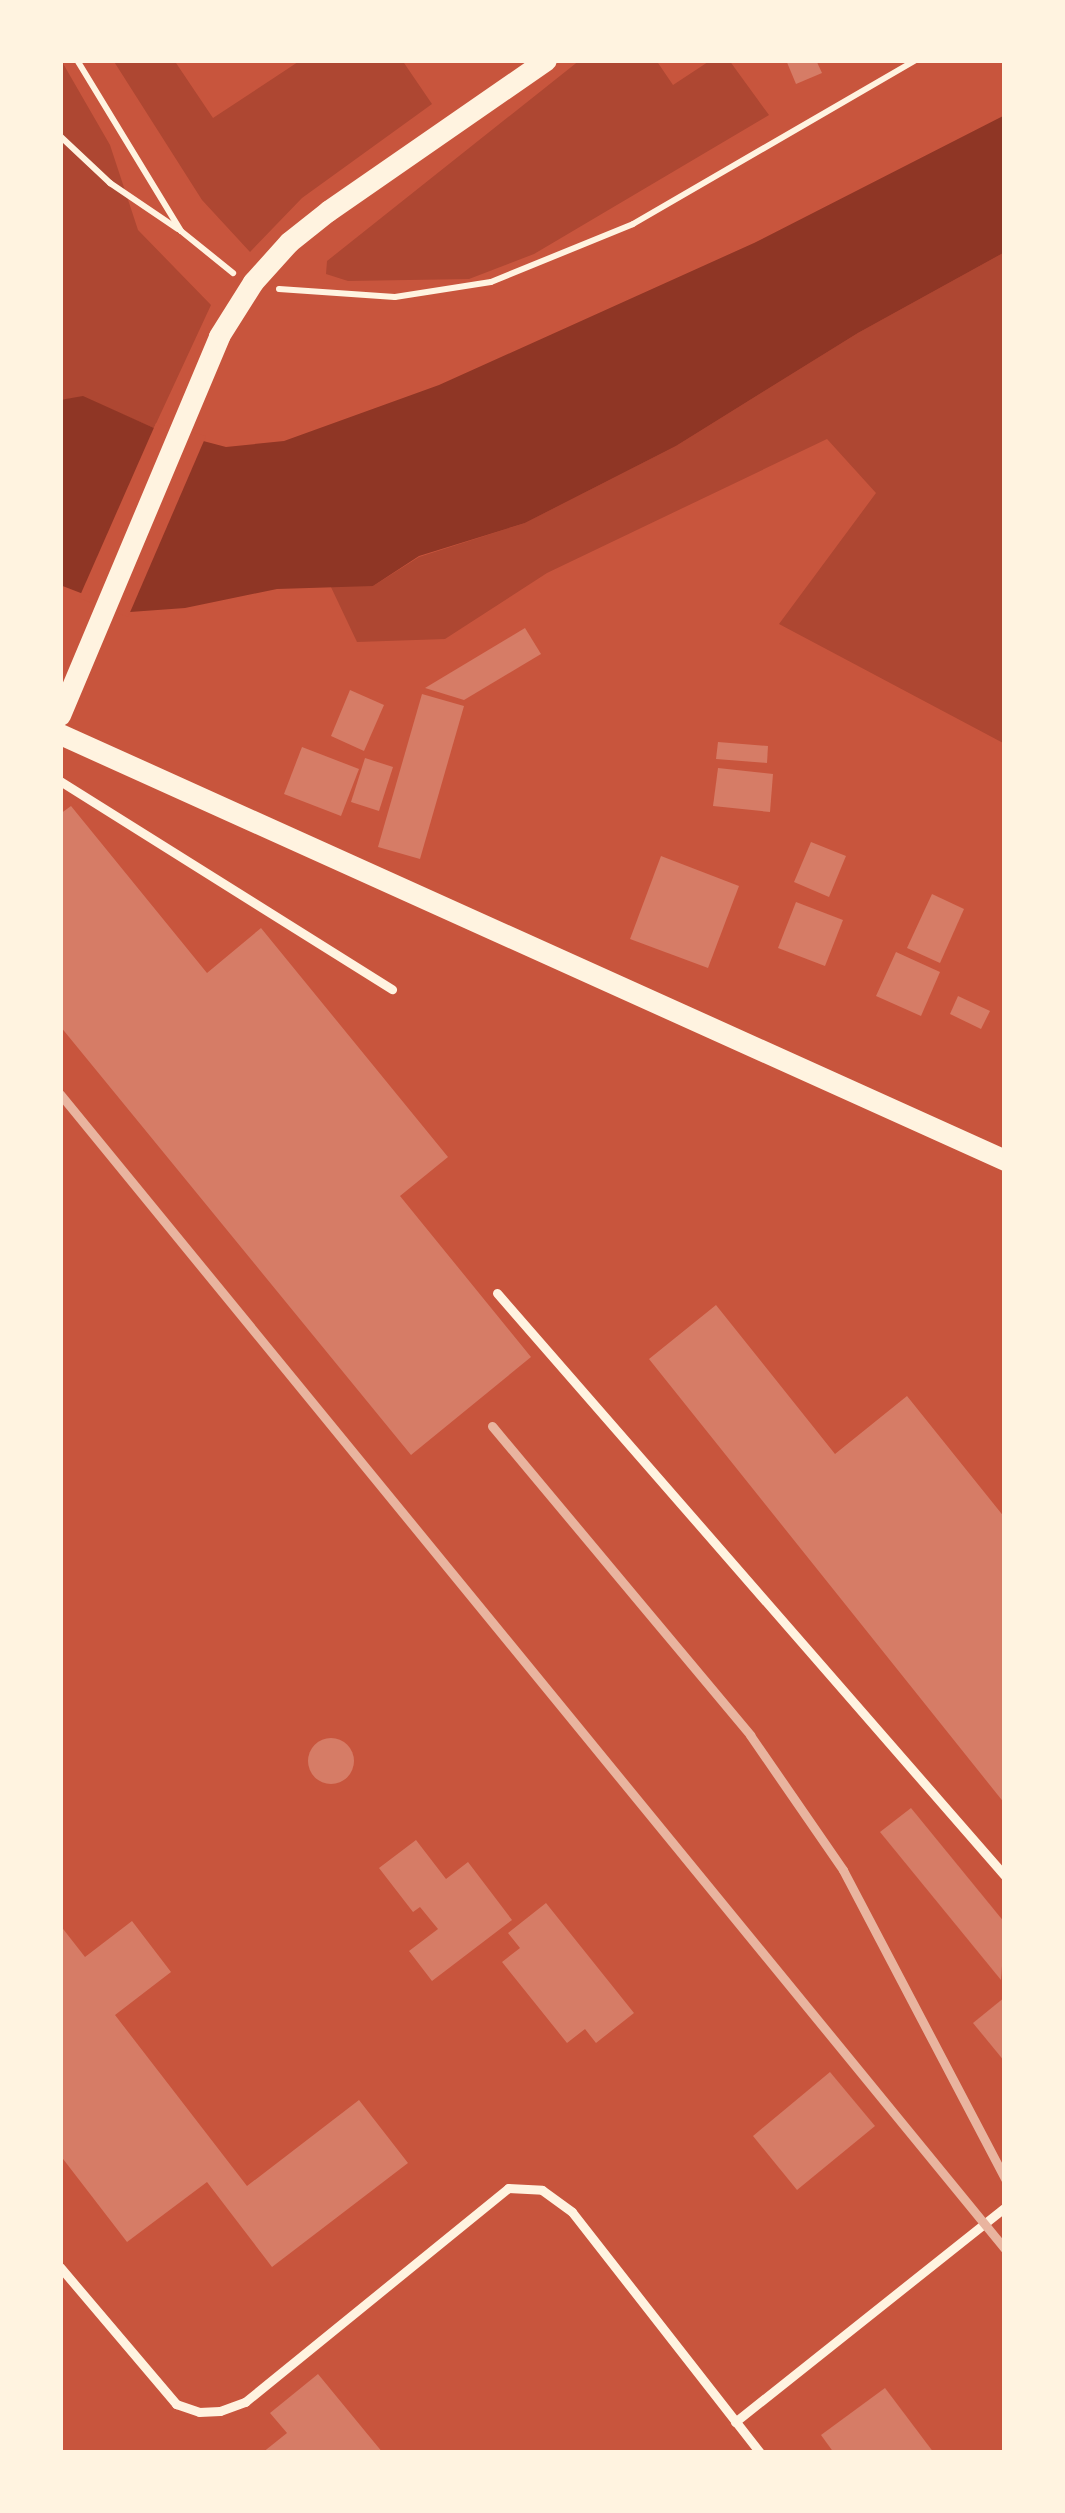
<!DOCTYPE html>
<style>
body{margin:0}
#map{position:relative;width:1065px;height:2513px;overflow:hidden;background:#c8553d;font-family:"DM Sans",sans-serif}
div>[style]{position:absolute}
.green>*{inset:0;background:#ae4732}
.water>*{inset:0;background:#8f3625}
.pier>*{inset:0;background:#c8553d}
.building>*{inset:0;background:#d67c66}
.round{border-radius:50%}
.path>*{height:6px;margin:-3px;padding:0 3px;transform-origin:3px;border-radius:3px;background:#fff3e0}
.service>*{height:9px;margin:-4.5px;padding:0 4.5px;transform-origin:4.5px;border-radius:4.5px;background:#fff3e0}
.tertiary>*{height:21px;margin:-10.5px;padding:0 10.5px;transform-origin:10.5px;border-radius:10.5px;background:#fff3e0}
.rail>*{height:9px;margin:-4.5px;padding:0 4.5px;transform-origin:4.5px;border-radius:4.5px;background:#e9b49f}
span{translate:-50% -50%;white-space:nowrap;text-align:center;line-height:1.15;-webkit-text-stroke:9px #fff3e0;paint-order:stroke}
.frame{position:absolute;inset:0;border:63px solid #fff3e0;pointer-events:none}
</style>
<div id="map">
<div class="green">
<div style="clip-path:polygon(61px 60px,110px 145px,138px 230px,211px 305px,154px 428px,83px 397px,60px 400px)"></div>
<div style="clip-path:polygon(113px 60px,174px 60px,213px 118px,301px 60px,402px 60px,432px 104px,302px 198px,250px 252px,202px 200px)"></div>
<div style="clip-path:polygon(580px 60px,656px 60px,673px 85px,711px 60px,729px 60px,769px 115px,534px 254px,469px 279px,348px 281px,326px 274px,327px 261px)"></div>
<div style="clip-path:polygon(1005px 252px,1005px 744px,779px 624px,876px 493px,827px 439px,547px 573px,445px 639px,357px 642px,330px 585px,373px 586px,419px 557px,525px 523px,676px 446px,858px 333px)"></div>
</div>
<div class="water">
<div style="clip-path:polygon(1005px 115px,1005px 252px,858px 333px,676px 446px,525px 523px,419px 556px,373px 586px,277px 589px,185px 608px,130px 612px,60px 585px,60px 400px,83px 396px,154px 428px,226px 447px,284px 441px,439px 385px,754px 243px)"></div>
</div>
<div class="pier">
<div style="clip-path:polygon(156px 423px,206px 436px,128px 617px,79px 598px)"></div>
</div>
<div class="building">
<div style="clip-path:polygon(786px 60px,816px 60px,822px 73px,796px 84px)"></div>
<div style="clip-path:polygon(525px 628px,541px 654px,464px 700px,425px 688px)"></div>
<div style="clip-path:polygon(350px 690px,384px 705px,364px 751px,331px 736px)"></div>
<div style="clip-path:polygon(422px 694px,464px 706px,420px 859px,378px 847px)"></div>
<div style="clip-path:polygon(718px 742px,768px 746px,767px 763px,716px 759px)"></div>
<div style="clip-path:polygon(302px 747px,359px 769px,341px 816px,284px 794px)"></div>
<div style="clip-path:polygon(365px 758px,393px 767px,379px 811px,351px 802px)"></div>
<div style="clip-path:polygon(718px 768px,773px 774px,770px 812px,713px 806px)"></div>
<div style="clip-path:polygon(71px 806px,207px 973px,261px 928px,448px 1157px,400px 1196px,531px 1357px,411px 1455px,60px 1026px,60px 814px)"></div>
<div style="clip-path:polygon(811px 842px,846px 856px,829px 897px,794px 882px)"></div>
<div style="clip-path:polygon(661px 856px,739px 886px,708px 968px,630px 939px)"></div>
<div style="clip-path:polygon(932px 894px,964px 909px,940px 963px,907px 948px)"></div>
<div style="clip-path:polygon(796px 902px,843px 920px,825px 966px,778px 948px)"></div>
<div style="clip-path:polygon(896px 952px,940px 972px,921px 1016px,876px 996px)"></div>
<div style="clip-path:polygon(958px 996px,990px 1011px,981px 1029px,950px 1014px)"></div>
<div style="clip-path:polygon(716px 1305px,835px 1454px,907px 1396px,1005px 1518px,1005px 1804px,649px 1359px)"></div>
<div class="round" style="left:308px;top:1738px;width:46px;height:46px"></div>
<div style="clip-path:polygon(911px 1808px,1005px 1923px,1001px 1980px,880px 1832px)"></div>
<div style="clip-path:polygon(416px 1840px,446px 1879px,468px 1862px,512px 1920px,432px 1981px,409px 1951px,438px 1929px,420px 1907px,413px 1912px,379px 1868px)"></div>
<div style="clip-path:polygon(546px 1903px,634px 2013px,596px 2043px,585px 2029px,567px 2043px,502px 1962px,520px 1948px,508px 1933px)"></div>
<div style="clip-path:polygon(132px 1921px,171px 1972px,115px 2015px,247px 2186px,359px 2100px,408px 2163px,272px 2267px,207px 2182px,127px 2242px,60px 2155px,60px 1925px,85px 1957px)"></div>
<div style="clip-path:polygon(1005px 1997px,1005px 2062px,973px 2023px)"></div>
<div style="clip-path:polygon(830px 2072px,875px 2126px,797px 2190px,753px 2136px)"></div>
<div style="clip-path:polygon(318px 2374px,383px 2453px,262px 2453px,287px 2433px,270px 2413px)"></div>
<div style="clip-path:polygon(885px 2388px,934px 2453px,834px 2453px,821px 2435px)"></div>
</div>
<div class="path">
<div style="left:77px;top:60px;width:200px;rotate:58.7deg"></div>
<div style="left:181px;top:231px;width:67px;rotate:38.9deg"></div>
<div style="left:60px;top:136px;width:69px;rotate:43.2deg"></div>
<div style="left:110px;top:183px;width:82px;rotate:34.1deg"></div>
<div style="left:279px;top:289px;width:116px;rotate:3.9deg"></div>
<div style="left:395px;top:297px;width:97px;rotate:-8.9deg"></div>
<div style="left:491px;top:282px;width:153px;rotate:-22.2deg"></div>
<div style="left:633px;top:224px;width:327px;rotate:-30.1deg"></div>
</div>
<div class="service">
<div style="left:60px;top:781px;width:392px;rotate:32.1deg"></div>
<div style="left:497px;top:1293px;width:773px;rotate:48.93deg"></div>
<div style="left:60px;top:2267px;width:180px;rotate:49.7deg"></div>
<div style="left:176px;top:2404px;width:24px;rotate:19deg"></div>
<div style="left:199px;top:2412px;width:21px;rotate:-3deg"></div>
<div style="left:220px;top:2411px;width:27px;rotate:-20deg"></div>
<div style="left:245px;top:2402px;width:339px;rotate:-39.1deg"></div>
<div style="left:508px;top:2188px;width:34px;rotate:3deg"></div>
<div style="left:542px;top:2190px;width:37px;rotate:36deg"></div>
<div style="left:572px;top:2212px;width:306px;rotate:52deg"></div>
<div style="left:735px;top:2422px;width:345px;rotate:-38.5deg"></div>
</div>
<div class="tertiary">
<div style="left:60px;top:715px;width:411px;rotate:-67.2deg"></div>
<div style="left:219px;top:336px;width:64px;rotate:-57.8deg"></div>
<div style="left:253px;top:282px;width:54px;rotate:-48deg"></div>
<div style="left:289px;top:242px;width:50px;rotate:-38.5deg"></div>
<div style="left:328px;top:211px;width:265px;rotate:-34.7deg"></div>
<div style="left:60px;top:734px;width:1037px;rotate:24.27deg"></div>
</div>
<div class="rail">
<div style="left:60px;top:1094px;width:1492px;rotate:50.71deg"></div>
<div style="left:492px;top:1426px;width:403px;rotate:50.1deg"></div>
<div style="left:750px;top:1735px;width:164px;rotate:55.4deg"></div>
<div style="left:843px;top:1870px;width:349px;rotate:62.3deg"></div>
</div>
<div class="frame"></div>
</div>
